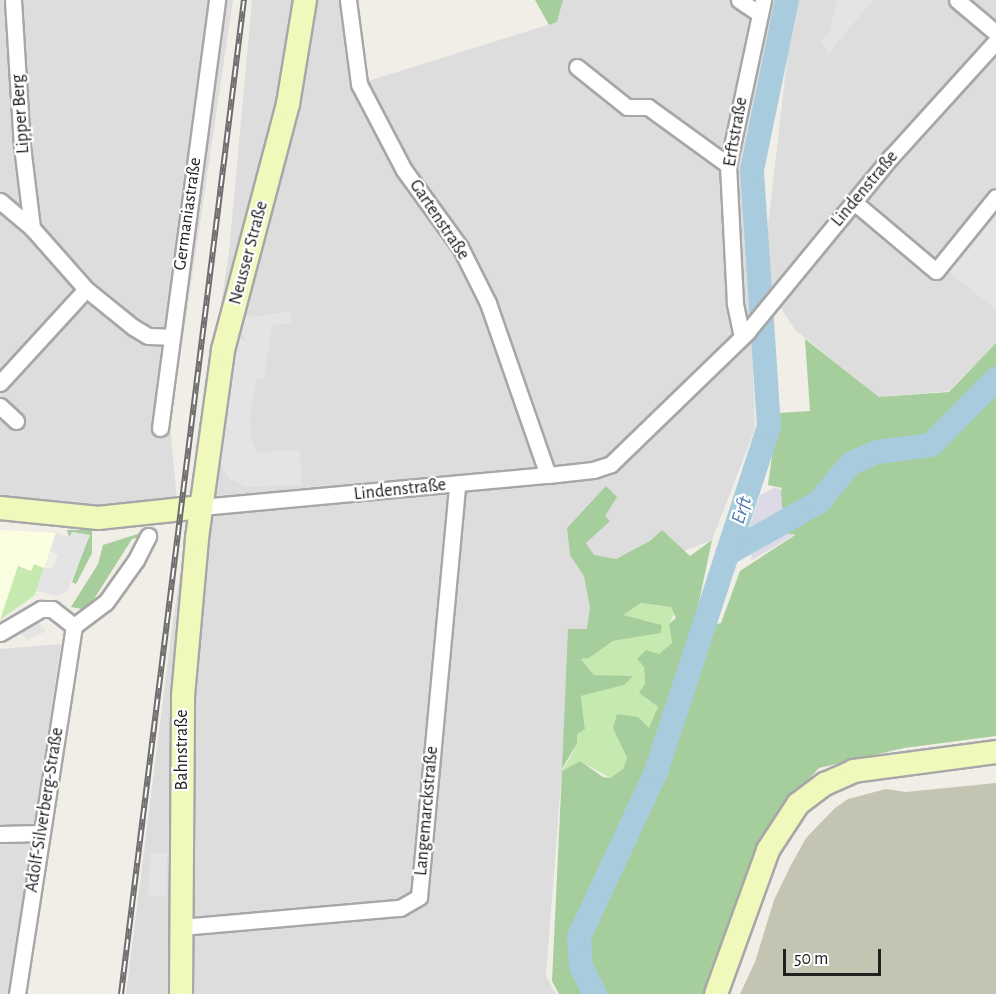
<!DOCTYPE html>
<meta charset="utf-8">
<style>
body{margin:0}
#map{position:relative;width:996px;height:994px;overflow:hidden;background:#f0eee6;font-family:"Alegreya Sans",sans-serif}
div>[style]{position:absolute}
.residential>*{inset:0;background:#dedddd}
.education>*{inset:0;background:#fcfee1}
.construction>*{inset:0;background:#c3c5b2}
.grass>*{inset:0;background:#c5e9ae}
.forest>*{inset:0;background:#a6ce9c}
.parking>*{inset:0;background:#e4e4e4}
.plaza>*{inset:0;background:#dcdae6}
.river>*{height:24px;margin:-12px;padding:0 12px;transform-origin:12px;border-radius:12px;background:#a8ccdd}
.roads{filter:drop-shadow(2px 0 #a7a7a7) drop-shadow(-2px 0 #a7a7a7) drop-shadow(0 2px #a7a7a7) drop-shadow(0 -2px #a7a7a7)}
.street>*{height:15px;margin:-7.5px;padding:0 7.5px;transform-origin:7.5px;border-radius:7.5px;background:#fff}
.secondary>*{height:22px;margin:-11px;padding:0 11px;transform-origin:11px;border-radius:11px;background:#f0f8bc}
.rail>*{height:6px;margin-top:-3px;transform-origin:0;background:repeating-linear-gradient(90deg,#fff 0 11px,#6e6e6e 0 22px);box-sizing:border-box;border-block:2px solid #6e6e6e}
span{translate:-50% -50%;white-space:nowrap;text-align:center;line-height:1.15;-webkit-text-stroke:4.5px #fff;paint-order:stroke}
.street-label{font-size:18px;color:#202020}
.water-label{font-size:20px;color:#4d75ae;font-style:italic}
.scale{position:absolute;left:783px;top:949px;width:98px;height:27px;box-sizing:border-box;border:3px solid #202020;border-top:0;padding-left:8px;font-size:18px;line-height:21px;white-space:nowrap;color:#202020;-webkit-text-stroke:4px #fff;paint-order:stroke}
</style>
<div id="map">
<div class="residential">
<div style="clip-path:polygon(0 0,233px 0,170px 426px,177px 500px,99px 509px,0 499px)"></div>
<div style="clip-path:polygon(252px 0,356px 0,368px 81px,557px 22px,563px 0,779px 0,746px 170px,755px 429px,712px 540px,596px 585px,562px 769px,546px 976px,556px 994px,126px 994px,172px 628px,229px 252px)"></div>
<div style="clip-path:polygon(794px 0,996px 0,996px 343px,949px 391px,879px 397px,795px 330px,762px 278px)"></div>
<div style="clip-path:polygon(61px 644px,10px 994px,0 994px,0 649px)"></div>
</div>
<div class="education">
<div style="clip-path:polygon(0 530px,56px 533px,35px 595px,0 620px)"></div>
</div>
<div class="construction">
<div style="clip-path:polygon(996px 783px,996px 994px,740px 994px,755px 962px,774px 900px,790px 867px,806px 838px,835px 808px,848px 799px,886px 789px,906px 792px)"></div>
</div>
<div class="grass">
<div style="clip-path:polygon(34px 564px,44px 568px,35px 595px,0 620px,18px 566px,31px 571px)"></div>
<div style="clip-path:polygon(641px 603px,671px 607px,675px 612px,669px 624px,672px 643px,659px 654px,637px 659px,644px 667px,646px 699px,658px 707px,653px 720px,649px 729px,613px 727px,627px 759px,623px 769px,610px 778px,580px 761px,562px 771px,573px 752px,577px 734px,585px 728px,581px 696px,624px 685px,632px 677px,594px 675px,581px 658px,589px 658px,613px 641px,661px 633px,662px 625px,622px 615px)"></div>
</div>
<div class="forest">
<div style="clip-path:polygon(535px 0,563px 0,557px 22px,549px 25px)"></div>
<div style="clip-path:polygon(805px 339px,879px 397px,949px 392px,996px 343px,996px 736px,904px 748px,819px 768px,774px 817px,705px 994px,559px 994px,552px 981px,562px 771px,580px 761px,603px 777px,610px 778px,623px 769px,627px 758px,613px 728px,617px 714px,638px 717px,649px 728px,658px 707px,639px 693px,645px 684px,644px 667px,637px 659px,646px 650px,659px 654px,672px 643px,669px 624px,676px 618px,671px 607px,641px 603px,623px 615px,662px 625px,661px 633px,613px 641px,589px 658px,581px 659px,594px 675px,633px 676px,624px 685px,581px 696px,585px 729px,577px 734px,577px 743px,562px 769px,568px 629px,587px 629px,590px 607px,584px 576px,570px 555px,567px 528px,606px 486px,617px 497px,605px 516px,610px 521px,586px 543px,594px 555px,616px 559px,650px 541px,662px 530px,690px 556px,712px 540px,697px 611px,698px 628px,721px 623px,740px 571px,795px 535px,777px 533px,772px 524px,782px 488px,768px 485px,778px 413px,810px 411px)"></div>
<div style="clip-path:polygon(67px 530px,92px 530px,92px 553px,76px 584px,72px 582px,89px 536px,73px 532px,69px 537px)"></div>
<div style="clip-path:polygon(147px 531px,148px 535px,132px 539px,87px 610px,71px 607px,98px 564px,103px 545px)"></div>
</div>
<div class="parking">
<div style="clip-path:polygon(837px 0,873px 0,829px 53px,820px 42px,829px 33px)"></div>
<div style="clip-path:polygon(996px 208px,996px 310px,945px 268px)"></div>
<div style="clip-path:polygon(290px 311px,292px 323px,272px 325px,264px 379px,257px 378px,250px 416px,252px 443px,258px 452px,300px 450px,302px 485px,245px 487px,228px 478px,220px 462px,237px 340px,247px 340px,239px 330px,243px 315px,253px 317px)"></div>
<div style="clip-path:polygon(72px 532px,90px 535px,67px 592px,57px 596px,36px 591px,44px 568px,52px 569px,58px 554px,50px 551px,56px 533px,69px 537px)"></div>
<div style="clip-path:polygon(39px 623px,46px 631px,27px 640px,20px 632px)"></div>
<div style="clip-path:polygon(151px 853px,167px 853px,166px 896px,148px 895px)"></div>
</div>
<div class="plaza">
<div style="clip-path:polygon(774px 488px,781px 489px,782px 507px,789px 515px,746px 537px,760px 495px)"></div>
<div style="clip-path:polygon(777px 533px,795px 534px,751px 561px,753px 545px)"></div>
</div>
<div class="river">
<div style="left:727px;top:554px;width:106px;rotate:-29.5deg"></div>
<div style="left:819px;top:502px;width:49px;rotate:-50.8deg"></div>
<div style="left:850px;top:464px;width:30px;rotate:-24deg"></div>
<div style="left:877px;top:452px;width:54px;rotate:-7.4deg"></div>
<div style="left:931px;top:445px;width:93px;rotate:-45.4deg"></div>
<div style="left:595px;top:994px;width:30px;rotate:-117deg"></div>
<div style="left:581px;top:967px;width:30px;rotate:-94deg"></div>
<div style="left:579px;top:937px;width:182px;rotate:-65deg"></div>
<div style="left:656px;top:772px;width:363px;rotate:-71.9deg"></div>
<div style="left:769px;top:427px;width:258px;rotate:-93.8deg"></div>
<div style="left:752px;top:170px;width:174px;rotate:-78.4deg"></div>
</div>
<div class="roads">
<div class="street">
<div style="left:13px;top:0;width:146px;rotate:86.5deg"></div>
<div style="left:22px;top:146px;width:83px;rotate:83deg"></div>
<div style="left:348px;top:0;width:85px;rotate:82.5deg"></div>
<div style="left:359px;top:84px;width:97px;rotate:62.4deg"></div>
<div style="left:404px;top:170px;width:95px;rotate:54deg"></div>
<div style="left:460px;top:247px;width:63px;rotate:63.4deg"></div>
<div style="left:488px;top:303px;width:182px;rotate:70.8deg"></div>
<div style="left:739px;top:0;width:23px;rotate:34deg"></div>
<div style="left:957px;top:0;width:51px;rotate:40.2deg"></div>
<div style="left:577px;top:67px;width:64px;rotate:38.7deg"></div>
<div style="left:627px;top:107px;width:21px"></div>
<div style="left:648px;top:107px;width:99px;rotate:35.9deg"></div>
<div style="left:0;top:201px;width:42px;rotate:40.2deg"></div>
<div style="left:32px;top:228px;width:81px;rotate:48.5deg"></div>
<div style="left:86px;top:289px;width:60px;rotate:39deg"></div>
<div style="left:133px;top:327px;width:17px;rotate:31deg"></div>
<div style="left:148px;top:336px;width:23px;rotate:2deg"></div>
<div style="left:854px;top:202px;width:107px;rotate:40.1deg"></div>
<div style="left:936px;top:271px;width:95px;rotate:-51deg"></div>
<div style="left:742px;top:337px;width:35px;rotate:-102deg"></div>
<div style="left:735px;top:303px;width:138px;rotate:-92.9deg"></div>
<div style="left:728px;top:165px;width:169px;rotate:-78deg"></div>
<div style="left:0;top:383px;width:127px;rotate:-47.5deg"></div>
<div style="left:0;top:406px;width:22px;rotate:43deg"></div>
<div style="left:160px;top:428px;width:432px;rotate:-82.4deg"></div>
<div style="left:201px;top:507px;width:348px;rotate:-5.3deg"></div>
<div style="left:548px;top:475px;width:45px;rotate:-6.3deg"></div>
<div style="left:593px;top:470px;width:19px;rotate:-18deg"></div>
<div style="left:611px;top:464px;width:190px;rotate:-44.1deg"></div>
<div style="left:747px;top:332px;width:227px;rotate:-50.6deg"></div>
<div style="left:891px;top:157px;width:156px;rotate:-47.8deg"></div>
<div style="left:74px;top:626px;width:40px;rotate:-37deg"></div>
<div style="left:106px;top:602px;width:52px;rotate:-54.5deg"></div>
<div style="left:136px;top:560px;width:27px;rotate:-63deg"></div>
<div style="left:0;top:633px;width:48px;rotate:-30.3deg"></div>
<div style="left:41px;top:609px;width:11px"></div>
<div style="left:52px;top:609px;width:28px;rotate:38deg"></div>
<div style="left:0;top:834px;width:41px;rotate:-1.4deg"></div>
<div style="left:181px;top:927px;width:220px;rotate:-5deg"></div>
<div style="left:400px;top:908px;width:22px;rotate:-30deg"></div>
<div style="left:419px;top:897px;width:415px;rotate:-84.7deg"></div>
<div style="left:17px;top:994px;width:372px;rotate:-81.2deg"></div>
</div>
<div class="secondary">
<div style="left:0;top:508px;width:99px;rotate:5.8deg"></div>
<div style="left:98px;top:518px;width:104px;rotate:-6.1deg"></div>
<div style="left:181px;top:994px;width:298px;rotate:-89.6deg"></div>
<div style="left:183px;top:696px;width:159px;rotate:-84.9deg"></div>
<div style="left:197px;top:538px;width:190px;rotate:-82.1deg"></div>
<div style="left:223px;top:350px;width:254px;rotate:-75.2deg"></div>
<div style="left:288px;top:104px;width:105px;rotate:-80.7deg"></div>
<div style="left:716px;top:994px;width:153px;rotate:-70.1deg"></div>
<div style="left:768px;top:850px;width:55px;rotate:-56.9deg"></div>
<div style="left:798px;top:804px;width:34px;rotate:-37deg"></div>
<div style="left:825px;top:784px;width:32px;rotate:-24deg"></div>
<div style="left:854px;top:771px;width:143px;rotate:-7.6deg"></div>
</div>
</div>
<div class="rail">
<div style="left:121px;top:994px;width:1002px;rotate:-82.95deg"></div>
</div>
<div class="street-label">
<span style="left:21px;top:114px;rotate:-94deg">Lipper Berg</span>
<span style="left:736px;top:132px;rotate:-80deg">Erftstraße</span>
<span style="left:865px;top:189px;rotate:-50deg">Lindenstraße</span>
<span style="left:188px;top:214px;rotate:-82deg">Germaniastraße</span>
<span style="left:439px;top:220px;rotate:56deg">Gartenstraße</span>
<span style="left:249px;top:253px;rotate:-75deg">Neusser Straße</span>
<span style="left:400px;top:490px;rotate:-6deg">Lindenstraße</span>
<span style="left:182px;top:750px;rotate:-90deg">Bahnstraße</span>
<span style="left:45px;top:810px;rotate:-81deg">Adolf-Silverberg-Straße</span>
<span style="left:427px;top:811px;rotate:-85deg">Langemarckstraße</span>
</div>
<div class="water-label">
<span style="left:742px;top:510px;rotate:-72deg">Erft</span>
</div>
<div class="scale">50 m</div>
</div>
